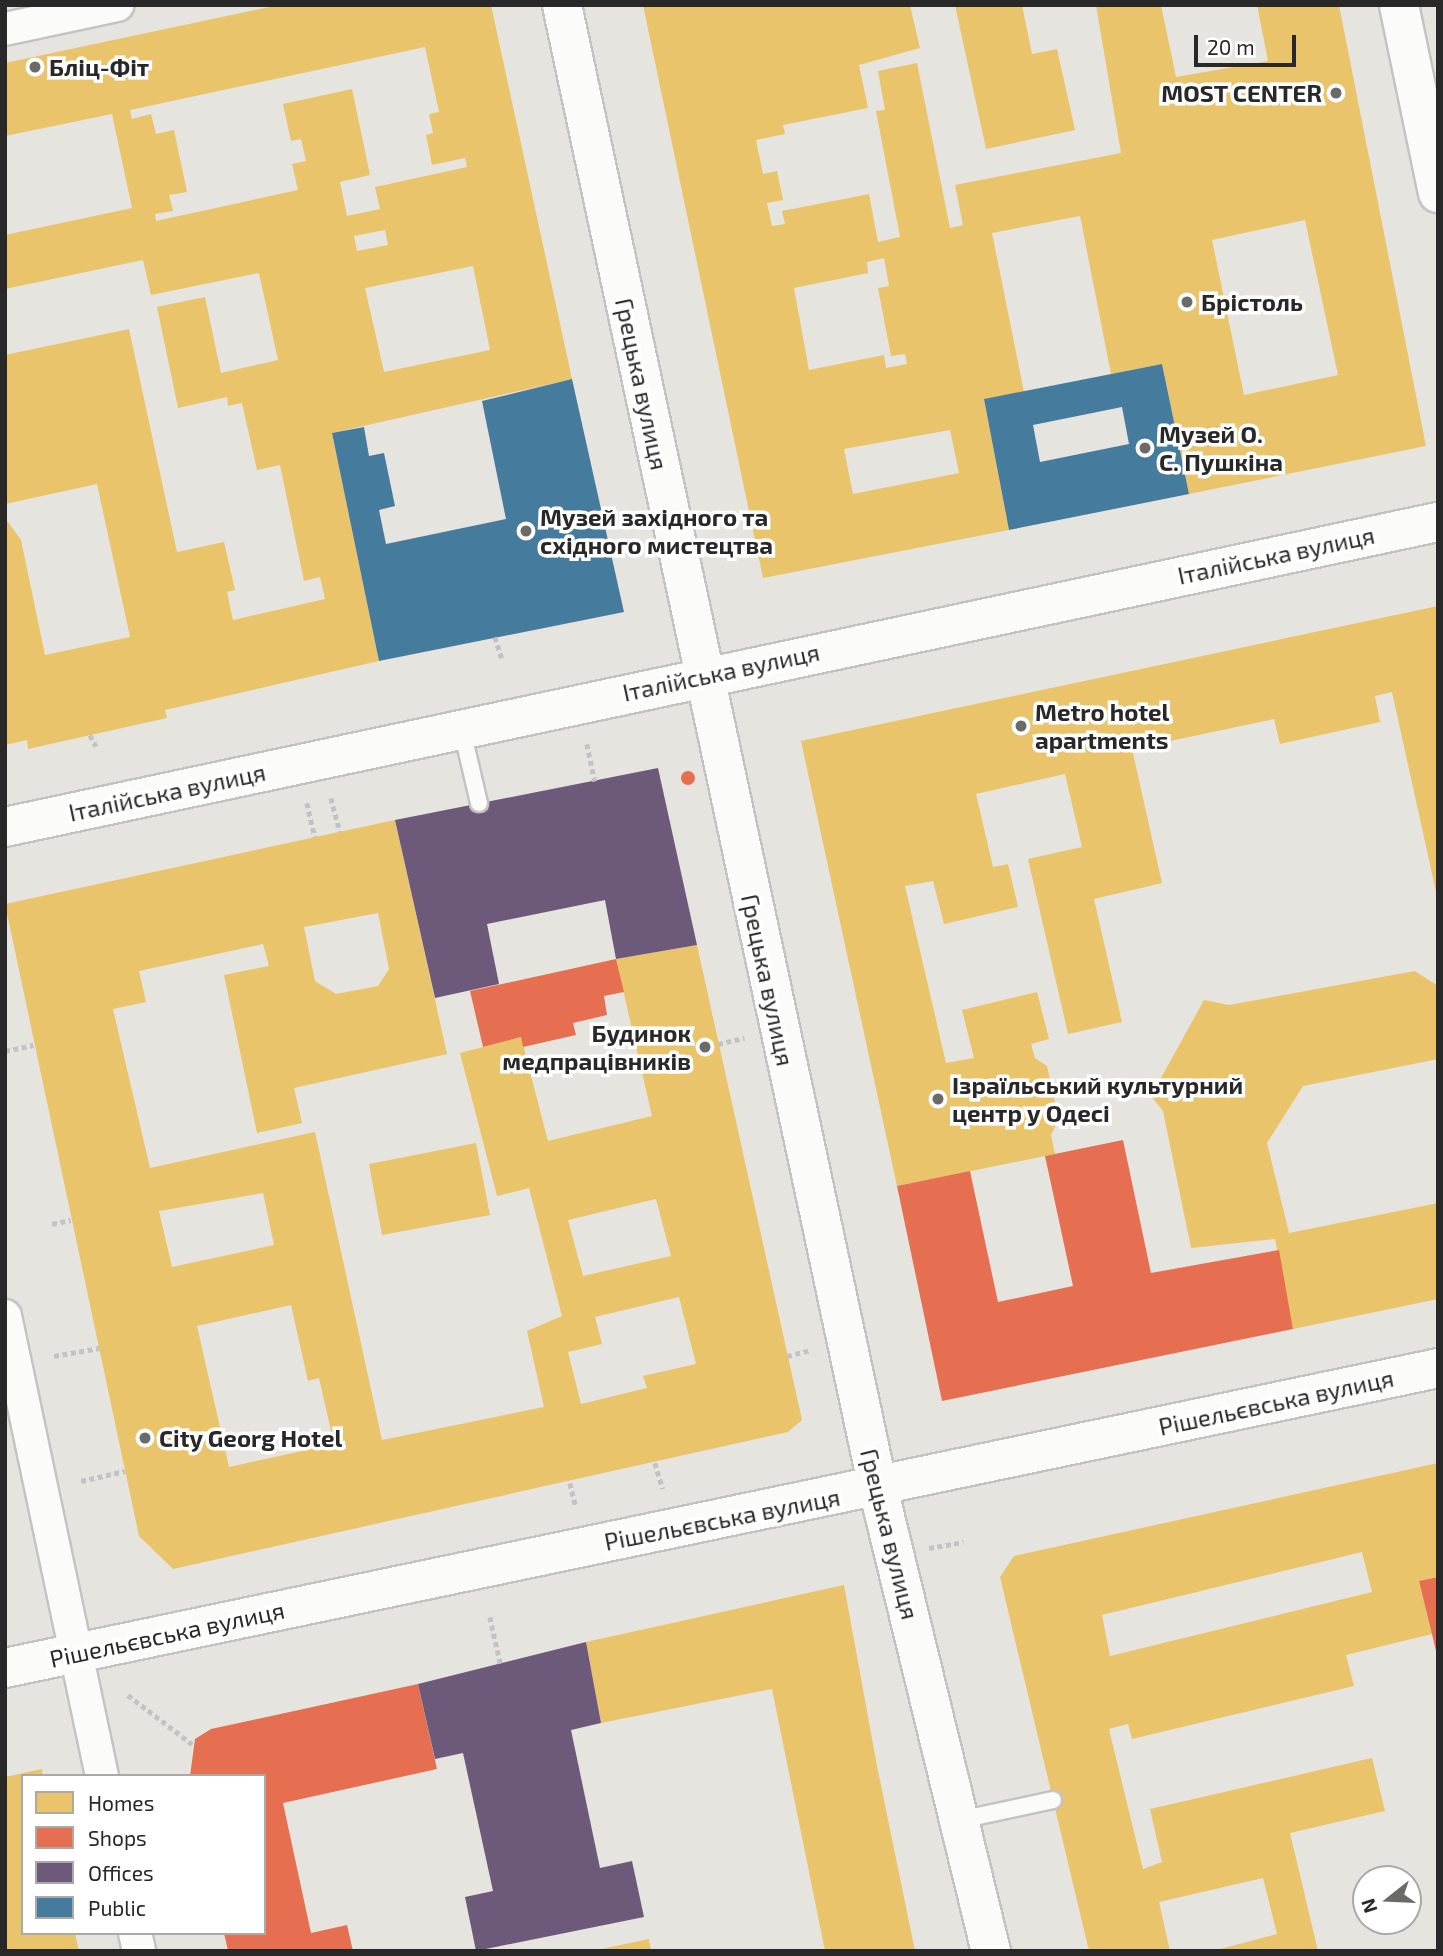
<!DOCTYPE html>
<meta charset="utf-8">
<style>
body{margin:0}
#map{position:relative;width:1443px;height:1956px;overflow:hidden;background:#e6e4de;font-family:"Exo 2",sans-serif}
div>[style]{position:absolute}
.homes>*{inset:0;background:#e9c46a}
.shops>*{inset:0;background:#e76f51}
.round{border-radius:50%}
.offices>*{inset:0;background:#6d597a}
.public>*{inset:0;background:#457b9d}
.path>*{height:4.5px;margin-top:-2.25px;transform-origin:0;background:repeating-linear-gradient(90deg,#c4c3c3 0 5px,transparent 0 8.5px)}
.roads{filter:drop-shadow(2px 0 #c4c3c3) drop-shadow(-2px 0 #c4c3c3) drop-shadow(0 2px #c4c3c3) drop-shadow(0 -2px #c4c3c3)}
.service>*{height:16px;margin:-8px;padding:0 8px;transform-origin:8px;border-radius:8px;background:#fbfbfa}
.minor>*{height:32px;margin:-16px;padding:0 16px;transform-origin:16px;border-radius:16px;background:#fbfbfa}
.tertiary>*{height:38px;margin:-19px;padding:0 19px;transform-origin:19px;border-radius:19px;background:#fbfbfa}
.secondary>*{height:38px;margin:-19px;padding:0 19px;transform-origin:19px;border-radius:19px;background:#fbfbfa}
.dots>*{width:19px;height:19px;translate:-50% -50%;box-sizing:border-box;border:4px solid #fff;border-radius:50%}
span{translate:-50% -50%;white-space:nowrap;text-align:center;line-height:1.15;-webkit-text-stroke:7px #fff;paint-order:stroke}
.poi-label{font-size:24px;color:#282828;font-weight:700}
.left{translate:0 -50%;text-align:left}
.right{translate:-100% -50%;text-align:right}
.street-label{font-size:24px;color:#282828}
.frame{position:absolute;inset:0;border:7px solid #282828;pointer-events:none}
.legend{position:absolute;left:21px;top:1774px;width:245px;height:161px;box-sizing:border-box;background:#fff;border:2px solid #a9a9a9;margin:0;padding:9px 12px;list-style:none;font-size:21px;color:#282828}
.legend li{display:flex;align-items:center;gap:14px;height:35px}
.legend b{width:35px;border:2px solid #a9a9a9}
.north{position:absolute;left:1352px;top:1865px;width:70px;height:70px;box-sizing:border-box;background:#fff;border:2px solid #a9a9a9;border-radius:50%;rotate:252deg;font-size:19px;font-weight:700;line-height:28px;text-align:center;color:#282828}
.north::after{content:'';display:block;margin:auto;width:24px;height:32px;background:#6a6a68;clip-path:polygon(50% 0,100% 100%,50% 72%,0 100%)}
.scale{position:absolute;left:1194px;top:35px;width:102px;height:32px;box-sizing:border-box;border:4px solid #282828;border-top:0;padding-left:9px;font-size:21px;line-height:24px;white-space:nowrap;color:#282828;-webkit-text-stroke:5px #fff;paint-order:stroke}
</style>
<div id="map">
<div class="homes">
<div style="clip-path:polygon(evenodd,279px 5px,491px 5px,572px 379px,332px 433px,379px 661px,165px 710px,167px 718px,28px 749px,27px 740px,5px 745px,5px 518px,21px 540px,45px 655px,130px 637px,97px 484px,5px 504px,5px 355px,129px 329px,177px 552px,224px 542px,235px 590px,227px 592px,233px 620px,325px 599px,320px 577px,304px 581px,280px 465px,257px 470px,242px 403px,228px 406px,227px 397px,178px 408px,157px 307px,205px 297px,221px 373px,278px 360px,259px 273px,151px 295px,143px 260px,5px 289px,5px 235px,132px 208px,112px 114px,5px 136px,5px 63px,279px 5px,425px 47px,439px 112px,429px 114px,433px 133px,426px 135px,432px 165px,465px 158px,467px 167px,375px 187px,380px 209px,347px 216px,340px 182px,370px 175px,352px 89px,283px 104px,291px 141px,301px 139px,306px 161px,292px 164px,298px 190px,156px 221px,155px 214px,173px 211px,169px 195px,187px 192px,174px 130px,156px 134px,151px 114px,132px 119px,130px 110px,425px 47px,279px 5px,385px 230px,388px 245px,357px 251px,354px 236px,385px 230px,279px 5px,473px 266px,490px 350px,384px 372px,365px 288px,473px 266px)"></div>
<div style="clip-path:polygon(evenodd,643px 5px,910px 5px,920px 48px,859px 65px,868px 108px,783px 125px,785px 134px,756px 140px,763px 174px,777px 171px,783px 200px,767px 203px,772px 226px,785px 224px,782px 211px,869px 194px,878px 242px,900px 237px,876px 111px,885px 110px,878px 71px,917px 63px,950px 228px,963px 225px,955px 185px,1121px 153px,1096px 5px,1161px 5px,1176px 77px,1268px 61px,1257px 5px,1339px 5px,1426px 446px,1189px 494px,1162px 364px,1111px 374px,1080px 216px,992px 233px,1024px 392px,984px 399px,1009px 530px,763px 578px,643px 5px,1305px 220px,1338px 375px,1244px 395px,1212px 240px,1305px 220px,643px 5px,884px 258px,889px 286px,878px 288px,891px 356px,905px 354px,907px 364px,886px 368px,884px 355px,809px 370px,794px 288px,868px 273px,867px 262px,884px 258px,643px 5px,950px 430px,959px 473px,853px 494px,844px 449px,950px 430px)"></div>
<div style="clip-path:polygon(955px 5px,1022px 5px,1032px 54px,1057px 49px,1075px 130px,986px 149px)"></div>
<div style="clip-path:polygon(1438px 606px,1438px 901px,1392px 692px,1375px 696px,1380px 722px,1280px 744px,1274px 719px,1132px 749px,1162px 883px,1094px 899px,1122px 1022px,1068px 1034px,1028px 859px,1082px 847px,1065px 774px,976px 794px,993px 867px,1008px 864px,1018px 907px,944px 924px,933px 881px,905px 886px,946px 1063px,974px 1058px,962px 1010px,1037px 992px,1049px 1039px,1031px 1044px,1035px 1058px,1047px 1066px,1059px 1119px,1051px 1135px,1055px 1154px,897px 1186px,801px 741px)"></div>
<div style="clip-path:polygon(evenodd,395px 820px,447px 1054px,294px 1088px,302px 1123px,257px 1133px,224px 975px,269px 966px,263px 944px,139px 971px,146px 1002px,113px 1009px,150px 1168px,315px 1132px,382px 1440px,544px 1407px,527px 1331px,562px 1316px,529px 1188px,497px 1196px,460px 1053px,521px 1037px,548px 1141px,652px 1116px,616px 959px,697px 945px,802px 1420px,788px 1432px,173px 1569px,139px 1536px,5px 904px,395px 820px,378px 913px,389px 969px,378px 986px,336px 994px,315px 981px,304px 927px,378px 913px,395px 820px,263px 1193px,274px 1245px,172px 1267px,159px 1211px,263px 1193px,395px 820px,656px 1199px,671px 1256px,583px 1276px,568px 1220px,656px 1199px,395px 820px,679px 1297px,696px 1364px,643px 1376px,647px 1388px,581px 1404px,568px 1352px,602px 1344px,595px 1317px,679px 1297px,395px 820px,291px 1305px,308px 1381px,319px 1378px,334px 1444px,229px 1467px,197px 1326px,291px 1305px)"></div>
<div style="clip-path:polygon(1415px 971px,1438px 986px,1438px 1059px,1303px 1086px,1267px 1143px,1289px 1233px,1438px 1203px,1438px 1299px,1293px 1329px,1275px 1239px,1191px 1248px,1163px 1111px,1151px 1096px,1204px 1000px,1229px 1005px)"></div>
<div style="clip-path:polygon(476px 1143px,490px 1215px,382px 1235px,369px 1164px)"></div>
<div style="clip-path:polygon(evenodd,1438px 1463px,1438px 1577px,1419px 1581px,1432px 1634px,1346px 1655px,1354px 1686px,1132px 1739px,1128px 1724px,1109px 1729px,1143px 1869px,1162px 1862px,1150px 1809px,1372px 1758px,1385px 1811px,1290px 1833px,1318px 1951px,1213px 1951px,1277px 1934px,1263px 1878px,1159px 1902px,1170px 1951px,1089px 1951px,1000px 1577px,1014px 1556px,1438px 1463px,1362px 1552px,1372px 1592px,1110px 1656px,1102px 1615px,1362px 1552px)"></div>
<div style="clip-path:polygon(844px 1585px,877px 1766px,915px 1951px,825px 1951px,772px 1689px,601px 1723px,586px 1642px)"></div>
<div style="clip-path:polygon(42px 1769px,43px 1776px,23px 1776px,23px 1933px,75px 1933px,79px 1951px,5px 1951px,5px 1777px)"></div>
<div style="clip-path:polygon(649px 1939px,651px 1951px,597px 1951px,597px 1950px)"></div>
</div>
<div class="shops">
<div class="round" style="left:681px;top:771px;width:14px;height:14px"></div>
<div style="clip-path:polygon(616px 959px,624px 992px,604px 996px,607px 1015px,573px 1023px,576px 1035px,523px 1047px,521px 1037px,483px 1047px,470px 991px)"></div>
<div style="clip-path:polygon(1123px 1140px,1151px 1273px,1279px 1250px,1293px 1329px,942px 1401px,897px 1186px,970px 1171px,998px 1302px,1073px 1286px,1045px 1156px)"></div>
<div style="clip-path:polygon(1438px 1577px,1438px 1655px,1437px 1655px,1419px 1581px)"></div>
<div style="clip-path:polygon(418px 1684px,437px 1769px,283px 1803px,311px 1933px,347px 1925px,353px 1951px,228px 1951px,224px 1933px,264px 1933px,264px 1776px,190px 1776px,195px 1739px,211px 1729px)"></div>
</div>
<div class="offices">
<div style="clip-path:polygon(658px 768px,697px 945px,616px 959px,605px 900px,487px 924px,499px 984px,435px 998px,395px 820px)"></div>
<div style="clip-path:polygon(586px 1642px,601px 1723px,571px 1730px,600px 1868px,632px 1861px,644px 1917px,476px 1951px,465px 1897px,493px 1891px,463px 1753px,435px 1759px,418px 1684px)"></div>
</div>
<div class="public">
<div style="clip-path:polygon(evenodd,1162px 364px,1189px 494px,1009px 530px,984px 399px,1162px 364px,1122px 407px,1129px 444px,1040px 462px,1033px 425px,1122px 407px)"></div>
<div style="clip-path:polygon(572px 379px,624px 612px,379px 661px,332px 433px,364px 427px,369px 456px,384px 453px,395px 506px,379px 510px,386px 544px,506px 519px,482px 401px)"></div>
</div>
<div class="path">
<div style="left:495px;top:637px;width:23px;rotate:72deg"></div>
<div style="left:90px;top:735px;width:13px;rotate:61deg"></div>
<div style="left:587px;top:744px;width:38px;rotate:78deg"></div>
<div style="left:331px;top:798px;width:35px;rotate:75deg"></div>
<div style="left:307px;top:803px;width:35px;rotate:77deg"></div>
<div style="left:718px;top:1044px;width:27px;rotate:-13deg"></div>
<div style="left:5px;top:1051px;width:29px;rotate:-12deg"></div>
<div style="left:52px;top:1224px;width:19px;rotate:-12deg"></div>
<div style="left:54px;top:1356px;width:46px;rotate:-10.1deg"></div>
<div style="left:787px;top:1356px;width:25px;rotate:-14deg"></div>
<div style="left:655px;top:1463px;width:27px;rotate:73deg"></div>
<div style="left:81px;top:1481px;width:45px;rotate:-12.8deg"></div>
<div style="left:570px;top:1483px;width:25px;rotate:76deg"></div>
<div style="left:929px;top:1548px;width:35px;rotate:-10deg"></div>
<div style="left:490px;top:1617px;width:50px;rotate:77.3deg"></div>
<div style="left:128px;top:1695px;width:81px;rotate:37.4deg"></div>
</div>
<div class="roads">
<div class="service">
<div style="left:462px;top:730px;width:75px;rotate:76.9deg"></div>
<div style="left:960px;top:1820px;width:95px;rotate:-12.1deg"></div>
</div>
<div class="minor">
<div style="left:5px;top:29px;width:115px;rotate:-12.1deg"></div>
<div style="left:5px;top:1316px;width:470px;rotate:78.1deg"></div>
<div style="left:135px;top:1933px;width:18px;rotate:77deg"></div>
</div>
<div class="tertiary">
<div style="left:562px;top:5px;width:1516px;rotate:77.97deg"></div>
<div style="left:878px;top:1488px;width:477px;rotate:76.3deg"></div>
<div style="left:5px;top:827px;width:1465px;rotate:-12.02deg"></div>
<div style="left:5px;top:1668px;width:1464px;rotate:-11.82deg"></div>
</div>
<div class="secondary">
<div style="left:1399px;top:5px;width:192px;rotate:78.3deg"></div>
</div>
</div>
<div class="dots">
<div style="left:35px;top:67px;background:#6a6a68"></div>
<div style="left:1336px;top:93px;background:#6a6a68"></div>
<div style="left:1187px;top:302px;background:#6a6a68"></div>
<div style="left:1145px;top:448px;background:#6a6a68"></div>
<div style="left:526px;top:531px;background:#6a6a68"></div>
<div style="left:1021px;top:726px;background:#6a6a68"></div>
<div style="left:705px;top:1047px;background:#6a6a68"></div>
<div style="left:938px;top:1099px;background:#6a6a68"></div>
<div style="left:145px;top:1438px;background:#6a6a68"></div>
</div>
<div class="poi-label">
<span class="left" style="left:49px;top:67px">Бліц-Фіт</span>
<span class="right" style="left:1322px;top:93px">MOST CENTER</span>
<span class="left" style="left:1201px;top:302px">Брістоль</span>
<span class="left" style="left:1159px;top:448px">Музей О.<br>С. Пушкіна</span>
<span class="left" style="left:540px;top:531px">Музей західного та<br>східного мистецтва</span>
<span class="left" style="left:1035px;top:726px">Metro hotel<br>apartments</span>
<span class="right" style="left:691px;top:1047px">Будинок<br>медпрацівників</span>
<span class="left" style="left:952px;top:1099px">Ізраїльський культурний<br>центр у Одесі</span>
<span class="left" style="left:159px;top:1438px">City Georg Hotel</span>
</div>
<div class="street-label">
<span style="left:642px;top:384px;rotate:78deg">Грецька вулиця</span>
<span style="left:1276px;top:555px;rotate:-12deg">Італійська вулиця</span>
<span style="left:721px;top:672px;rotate:-12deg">Італійська вулиця</span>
<span style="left:167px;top:792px;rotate:-12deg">Італійська вулиця</span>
<span style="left:768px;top:980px;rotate:78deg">Грецька вулиця</span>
<span style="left:1276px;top:1402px;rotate:-12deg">Рішельєвська вулиця</span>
<span style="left:722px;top:1519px;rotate:-11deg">Рішельєвська вулиця</span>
<span style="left:890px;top:1534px;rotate:76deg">Грецька вулиця</span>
<span style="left:167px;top:1634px;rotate:-12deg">Рішельєвська вулиця</span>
</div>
<div class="frame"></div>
<ul class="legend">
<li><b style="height:19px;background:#e9c46a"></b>Homes</li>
<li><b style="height:19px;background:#e76f51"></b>Shops</li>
<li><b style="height:19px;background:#6d597a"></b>Offices</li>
<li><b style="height:19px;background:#457b9d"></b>Public</li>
</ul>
<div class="north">N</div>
<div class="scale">20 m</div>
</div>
